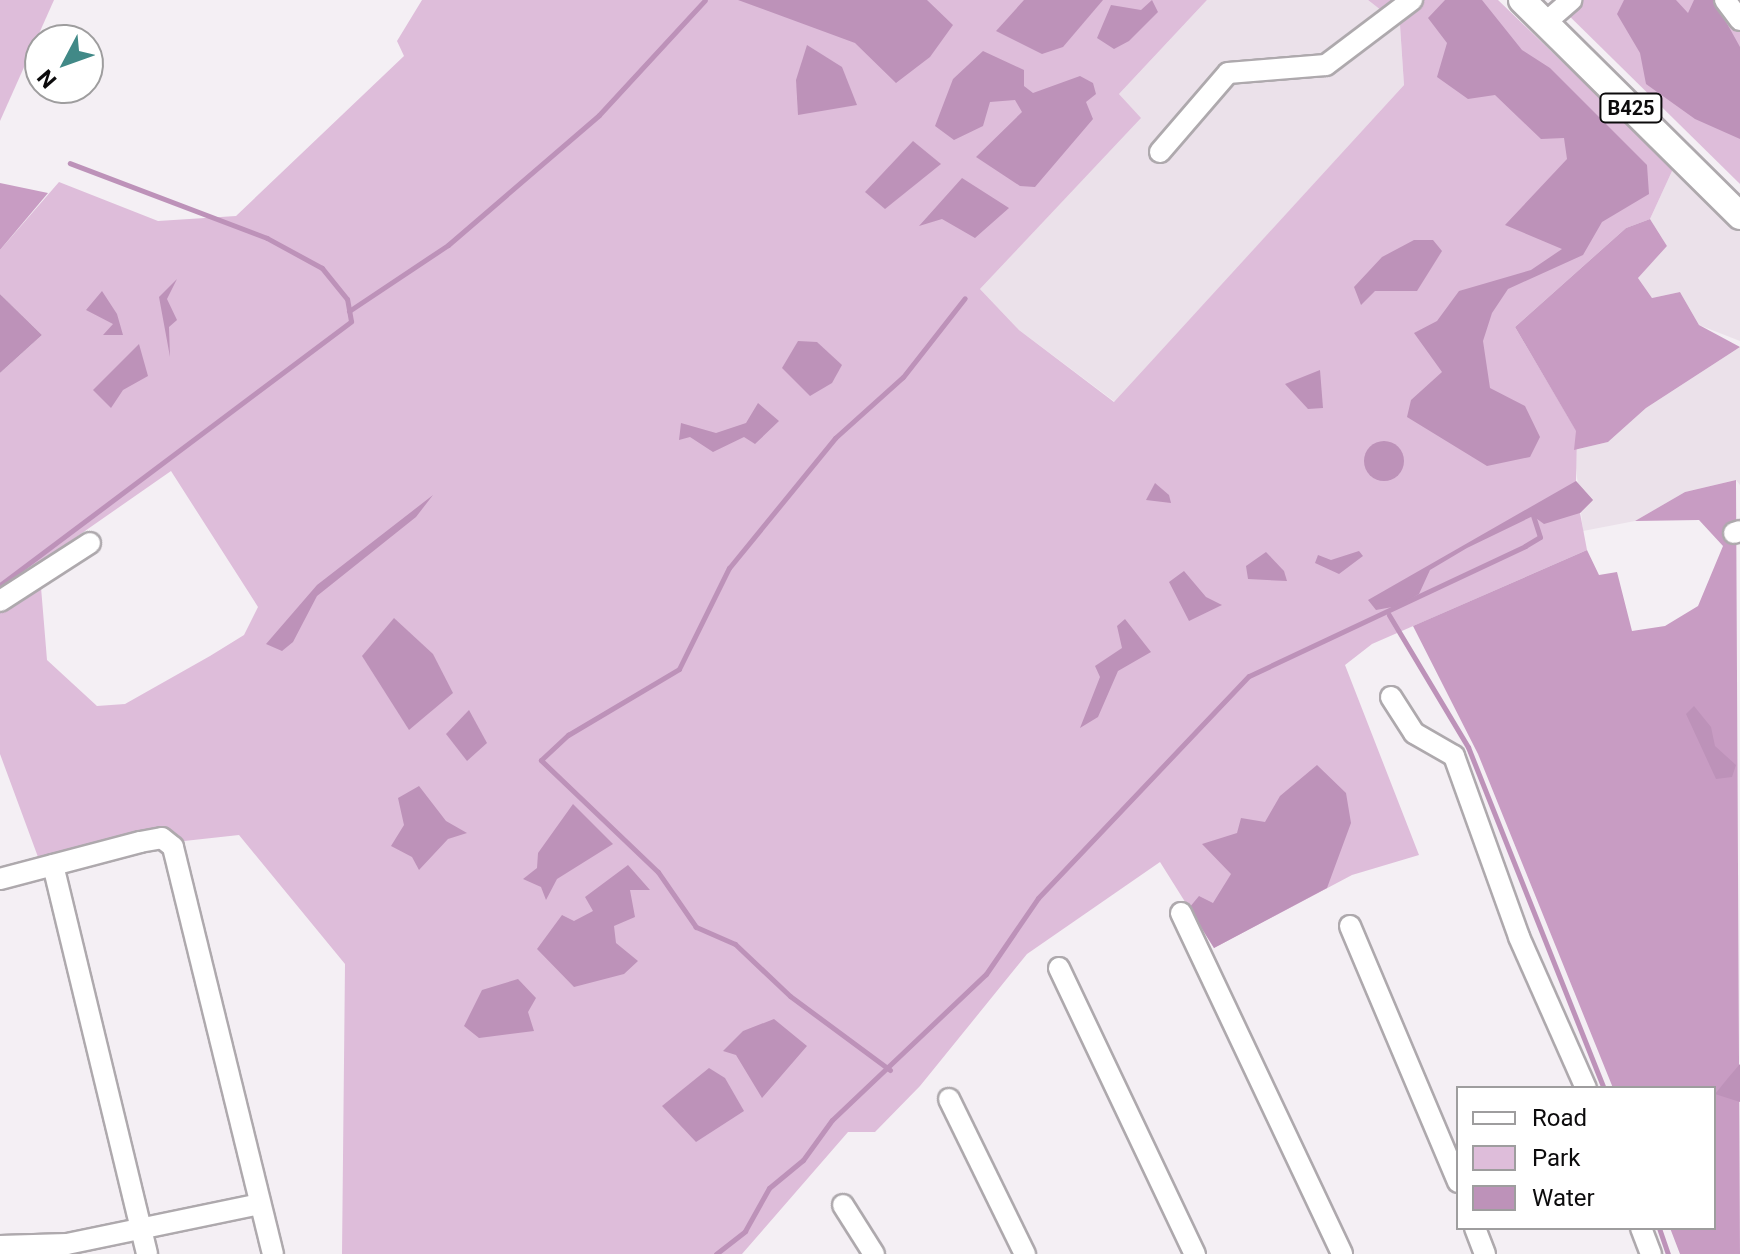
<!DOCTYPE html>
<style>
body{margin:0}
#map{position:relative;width:1740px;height:1254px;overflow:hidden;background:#f4eff4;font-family:Roboto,sans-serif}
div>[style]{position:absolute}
.built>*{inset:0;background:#ebe1ea}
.green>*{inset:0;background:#debdda}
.forest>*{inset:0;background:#c89cc3}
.water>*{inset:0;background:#bd92b9}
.round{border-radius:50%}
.stream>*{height:5px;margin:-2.5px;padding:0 2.5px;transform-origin:2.5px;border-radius:2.5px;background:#bd92b9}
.roads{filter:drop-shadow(2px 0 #aea9ad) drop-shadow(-2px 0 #aea9ad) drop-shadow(0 2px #aea9ad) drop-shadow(0 -2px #aea9ad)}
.minor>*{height:20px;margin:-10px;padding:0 10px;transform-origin:10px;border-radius:10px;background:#fff}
.major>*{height:26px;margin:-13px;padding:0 13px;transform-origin:13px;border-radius:13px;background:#fff}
span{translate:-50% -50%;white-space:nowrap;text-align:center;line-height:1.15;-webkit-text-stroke:7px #fff;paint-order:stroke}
.shield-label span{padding:2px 6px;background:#fff;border:2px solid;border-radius:6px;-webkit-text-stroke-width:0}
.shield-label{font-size:20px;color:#0c0b0c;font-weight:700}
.legend{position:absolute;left:1456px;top:1086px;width:260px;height:144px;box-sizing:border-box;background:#fff;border:2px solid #9e9d9e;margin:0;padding:10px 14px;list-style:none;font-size:24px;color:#0c0b0c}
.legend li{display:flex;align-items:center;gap:16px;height:40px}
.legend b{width:40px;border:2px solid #9e9d9e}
.north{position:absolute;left:24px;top:24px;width:80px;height:80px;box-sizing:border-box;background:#fff;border:2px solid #9e9d9e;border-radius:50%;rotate:229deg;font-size:22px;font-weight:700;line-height:32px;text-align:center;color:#0c0b0c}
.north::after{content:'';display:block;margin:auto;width:28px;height:36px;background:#418987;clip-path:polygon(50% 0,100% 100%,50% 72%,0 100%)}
</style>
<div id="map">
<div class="built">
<div style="clip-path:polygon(1207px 0,1368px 0,1400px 25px,1404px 85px,1115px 402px,1019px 330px,980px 289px,1140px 118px,1119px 94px)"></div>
<div style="clip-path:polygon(1673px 169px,1740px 230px,1740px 341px,1699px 325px,1680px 292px,1652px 298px,1638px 278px,1667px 246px,1650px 219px)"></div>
<div style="clip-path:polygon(1740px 347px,1740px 485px,1736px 480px,1685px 492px,1635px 521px,1583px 531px,1574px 450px,1608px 442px,1646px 408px)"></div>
</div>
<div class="green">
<div style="clip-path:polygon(0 0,54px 0,0 121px)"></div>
<div style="clip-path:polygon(evenodd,422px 0,1207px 0,1119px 94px,1141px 118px,980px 289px,1019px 330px,1114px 402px,1404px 85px,1400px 25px,1368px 0,1498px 0,1673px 169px,1650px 219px,1626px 228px,1515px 327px,1577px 432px,1576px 481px,1593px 500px,1580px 513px,1587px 550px,1372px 644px,1345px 665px,1419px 855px,1352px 875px,1214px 948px,1160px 862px,1027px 954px,920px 1086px,875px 1132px,848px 1132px,742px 1254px,342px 1254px,345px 964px,239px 835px,38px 857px,0 754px,0 373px,42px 335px,0 294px,0 250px,59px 182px,158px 221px,236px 216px,404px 56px,397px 41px,422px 0,171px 471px,258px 607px,244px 635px,210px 656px,125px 704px,97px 706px,47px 660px,39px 563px,171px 471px)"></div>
<div style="clip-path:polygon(1553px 0,1740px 0,1740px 184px)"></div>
</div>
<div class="forest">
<div style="clip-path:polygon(0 183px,48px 193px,0 250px)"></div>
<div style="clip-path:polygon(1650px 219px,1667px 246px,1638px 278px,1652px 298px,1680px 292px,1699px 325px,1740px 347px,1646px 408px,1608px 442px,1574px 450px,1576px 431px,1515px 327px,1626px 228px)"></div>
<div style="clip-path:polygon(1736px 480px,1740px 1254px,1680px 1254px,1670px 1228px,1714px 1228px,1714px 1088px,1613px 1088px,1478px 754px,1413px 626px,1587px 550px,1599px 575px,1617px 572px,1632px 631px,1665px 626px,1698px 606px,1723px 546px,1699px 520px,1635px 521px,1685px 492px)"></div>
</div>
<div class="water">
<div style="clip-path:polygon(738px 0,927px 0,953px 25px,930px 57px,896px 83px,855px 43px)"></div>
<div style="clip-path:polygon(1024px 0,1103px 0,1063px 47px,1042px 54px,996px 31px)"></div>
<div style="clip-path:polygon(1152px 0,1158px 12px,1129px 41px,1114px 49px,1097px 38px,1111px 5px,1141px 10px)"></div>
<div style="clip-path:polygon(1445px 0,1482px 0,1522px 50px,1550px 68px,1647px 165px,1649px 194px,1602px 222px,1583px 255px,1508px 289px,1492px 313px,1483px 341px,1490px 388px,1525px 406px,1540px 437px,1530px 457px,1487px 466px,1407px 417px,1411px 400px,1442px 372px,1414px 333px,1437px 321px,1459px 291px,1531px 270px,1562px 249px,1505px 225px,1567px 159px,1564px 138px,1541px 139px,1495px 95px,1468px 99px,1437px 77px,1447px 43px,1428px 18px)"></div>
<div style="clip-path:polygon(1624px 0,1676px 0,1688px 13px,1694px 0,1714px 0,1740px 47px,1740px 139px,1695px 119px,1646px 84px,1640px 53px,1617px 14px)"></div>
<div style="clip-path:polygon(807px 45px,842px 67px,857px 105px,798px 115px,796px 80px)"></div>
<div style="clip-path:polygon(983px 51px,1024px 70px,1024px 86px,1033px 93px,1080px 76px,1093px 83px,1096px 94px,1086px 102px,1093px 119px,1035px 187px,1020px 186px,976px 157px,1022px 112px,1015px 100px,990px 102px,983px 126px,954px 140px,935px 126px,953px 79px)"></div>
<div style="clip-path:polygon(913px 141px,941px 164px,885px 209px,865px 192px)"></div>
<div style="clip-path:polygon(962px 178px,1009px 208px,975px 238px,942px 219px,919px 226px)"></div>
<div style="clip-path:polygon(1414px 240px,1433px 240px,1442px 251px,1417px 291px,1375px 291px,1361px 305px,1354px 287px,1382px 257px)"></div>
<div style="clip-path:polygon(177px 279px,167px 299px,177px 320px,169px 327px,170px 357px,159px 297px)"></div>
<div style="clip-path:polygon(102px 291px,117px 314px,123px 335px,103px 335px,113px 324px,86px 310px)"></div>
<div style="clip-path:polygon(0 294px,42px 335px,0 373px)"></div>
<div style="clip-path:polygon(798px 341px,817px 342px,842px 365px,832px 383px,810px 396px,782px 368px)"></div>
<div style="clip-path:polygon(139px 344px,148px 376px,123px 390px,111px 408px,93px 390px)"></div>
<div style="clip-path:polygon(1320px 370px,1323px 408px,1308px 409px,1285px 384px)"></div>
<div style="clip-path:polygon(758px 403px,779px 421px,755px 444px,744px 437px,713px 452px,690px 437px,679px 440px,681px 423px,716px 433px,746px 423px)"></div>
<div class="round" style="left:1364px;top:441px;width:40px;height:40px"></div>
<div style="clip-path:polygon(1576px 481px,1593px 500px,1580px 513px,1544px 524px,1533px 516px,1467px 548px,1430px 570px,1419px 594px,1398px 606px,1376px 610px,1368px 600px)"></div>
<div style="clip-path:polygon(1155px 483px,1169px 495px,1171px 503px,1146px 500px)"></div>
<div style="clip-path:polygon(433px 495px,416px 517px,317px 596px,293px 642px,282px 651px,266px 644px,317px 585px)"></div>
<div style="clip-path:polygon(1359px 551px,1363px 556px,1339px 574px,1315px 563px,1318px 555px,1331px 560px)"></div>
<div style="clip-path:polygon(1266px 552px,1284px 571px,1287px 581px,1248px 579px,1246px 566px)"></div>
<div style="clip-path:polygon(1184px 571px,1206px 597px,1222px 605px,1189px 621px,1169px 582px)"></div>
<div style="clip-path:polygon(394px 618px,433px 654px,453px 693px,409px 730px,362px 656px)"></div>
<div style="clip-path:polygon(1125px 619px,1151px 652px,1118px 671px,1098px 717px,1080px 728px,1100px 677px,1095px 666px,1122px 648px,1117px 626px)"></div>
<div style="clip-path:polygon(1694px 706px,1711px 727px,1715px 746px,1736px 765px,1732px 777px,1716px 779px,1686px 714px)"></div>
<div style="clip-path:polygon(469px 710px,487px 743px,467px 761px,446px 734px)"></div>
<div style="clip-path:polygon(1317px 765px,1346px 793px,1351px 823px,1327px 888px,1214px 948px,1189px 908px,1199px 896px,1213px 903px,1231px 874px,1202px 844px,1237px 833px,1241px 818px,1265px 822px,1280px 796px)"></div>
<div style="clip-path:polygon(419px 786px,446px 821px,467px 833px,448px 839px,419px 870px,412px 857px,391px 846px,404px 825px,398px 798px)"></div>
<div style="clip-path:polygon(573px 804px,613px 844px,557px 879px,546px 900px,541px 887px,523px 879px,537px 868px,538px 853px)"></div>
<div style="clip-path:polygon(628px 865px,650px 890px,630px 890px,635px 917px,614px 926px,616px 943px,638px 961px,624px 974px,574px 987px,537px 949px,562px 915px,574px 921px,593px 911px,585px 897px)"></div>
<div style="clip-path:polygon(518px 979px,536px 998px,528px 1012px,534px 1031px,479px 1038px,464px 1026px,482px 990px)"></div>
<div style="clip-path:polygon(774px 1019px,807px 1046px,762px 1098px,736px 1055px,723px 1051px,743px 1031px)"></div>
<div style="clip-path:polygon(1740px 1064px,1740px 1102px,1715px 1094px,1728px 1078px)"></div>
<div style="clip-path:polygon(709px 1068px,725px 1078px,744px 1111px,696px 1142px,662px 1106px)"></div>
</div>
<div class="stream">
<div style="left:349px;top:311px;width:119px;rotate:-33.7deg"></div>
<div style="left:448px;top:245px;width:199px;rotate:-40.7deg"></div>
<div style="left:599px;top:115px;width:156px;rotate:-47.3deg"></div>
<div style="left:0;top:585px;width:439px;rotate:-36.9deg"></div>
<div style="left:351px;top:321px;width:22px;rotate:-100deg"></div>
<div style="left:347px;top:299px;width:40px;rotate:-129deg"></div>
<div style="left:322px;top:268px;width:63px;rotate:-151.4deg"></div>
<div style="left:267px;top:238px;width:211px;rotate:-159.2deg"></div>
<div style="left:1389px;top:615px;width:154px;rotate:59.1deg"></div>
<div style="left:1468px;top:747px;width:367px;rotate:68.3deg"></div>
<div style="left:890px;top:1070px;width:124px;rotate:-143.5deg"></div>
<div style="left:790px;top:996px;width:76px;rotate:-136.6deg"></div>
<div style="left:735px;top:944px;width:43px;rotate:-156.4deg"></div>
<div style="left:696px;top:927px;width:67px;rotate:-124.6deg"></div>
<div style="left:658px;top:872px;width:162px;rotate:-136.3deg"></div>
<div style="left:541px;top:760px;width:37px;rotate:-43deg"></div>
<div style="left:568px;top:735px;width:129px;rotate:-30.7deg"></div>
<div style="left:679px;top:669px;width:113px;rotate:-63.7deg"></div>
<div style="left:729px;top:568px;width:168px;rotate:-50.8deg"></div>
<div style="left:835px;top:438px;width:91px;rotate:-41.9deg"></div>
<div style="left:903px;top:377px;width:100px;rotate:-51.9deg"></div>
<div style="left:1659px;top:1228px;width:28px;rotate:71deg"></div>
<div style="left:716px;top:1254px;width:37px;rotate:-38deg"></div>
<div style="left:745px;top:1231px;width:49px;rotate:-60.8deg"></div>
<div style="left:769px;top:1188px;width:44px;rotate:-39.5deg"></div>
<div style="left:803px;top:1160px;width:49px;rotate:-54.1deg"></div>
<div style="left:832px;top:1120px;width:212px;rotate:-43.5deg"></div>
<div style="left:986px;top:974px;width:92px;rotate:-55.6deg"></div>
<div style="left:1038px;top:898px;width:306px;rotate:-46.5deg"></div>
<div style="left:1249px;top:676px;width:305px;rotate:-25.2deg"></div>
<div style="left:1525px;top:546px;width:17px;rotate:-31deg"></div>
<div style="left:1540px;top:537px;width:22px;rotate:-108deg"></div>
</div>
<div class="roads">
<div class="minor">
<div style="left:1725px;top:0;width:25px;rotate:53deg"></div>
<div style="left:1545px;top:23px;width:35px;rotate:-41deg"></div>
<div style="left:1160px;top:152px;width:104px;rotate:-49.3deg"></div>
<div style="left:1228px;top:73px;width:98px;rotate:-4.7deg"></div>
<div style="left:1326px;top:65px;width:108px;rotate:-37.1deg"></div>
<div style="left:1734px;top:533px;width:6px;rotate:-18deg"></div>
<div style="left:0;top:601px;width:107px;rotate:-32.8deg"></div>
<div style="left:1391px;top:697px;width:43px;rotate:57.4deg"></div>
<div style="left:1414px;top:733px;width:46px;rotate:29.9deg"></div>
<div style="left:1454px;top:756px;width:192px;rotate:70.2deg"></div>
<div style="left:1519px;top:937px;width:165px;rotate:66.1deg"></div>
<div style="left:53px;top:865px;width:400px;rotate:76.4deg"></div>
<div style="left:0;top:879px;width:145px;rotate:-14.8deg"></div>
<div style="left:140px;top:842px;width:22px;rotate:-10deg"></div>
<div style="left:162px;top:838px;width:14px;rotate:39deg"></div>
<div style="left:173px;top:847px;width:419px;rotate:76.2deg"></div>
<div style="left:1181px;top:913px;width:377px;rotate:64.7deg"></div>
<div style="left:1350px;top:926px;width:278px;rotate:67.1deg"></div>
<div style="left:1059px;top:968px;width:317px;rotate:64.6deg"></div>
<div style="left:949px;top:1099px;width:173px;rotate:63.9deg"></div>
<div style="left:843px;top:1205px;width:58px;rotate:57.7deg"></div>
<div style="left:1475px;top:1228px;width:28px;rotate:69deg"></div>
<div style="left:1641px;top:1228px;width:28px;rotate:69deg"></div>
<div style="left:0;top:1246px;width:67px;rotate:-1.7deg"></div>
<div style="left:67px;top:1244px;width:197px;rotate:-11.7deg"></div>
</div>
<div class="major">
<div style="left:1522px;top:0;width:307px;rotate:44.7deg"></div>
</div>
</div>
<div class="shield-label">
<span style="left:1631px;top:108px">B425</span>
</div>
<ul class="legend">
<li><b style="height:10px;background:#fff"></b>Road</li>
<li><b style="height:22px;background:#debdda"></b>Park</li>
<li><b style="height:22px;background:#bd92b9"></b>Water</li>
</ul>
<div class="north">N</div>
</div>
